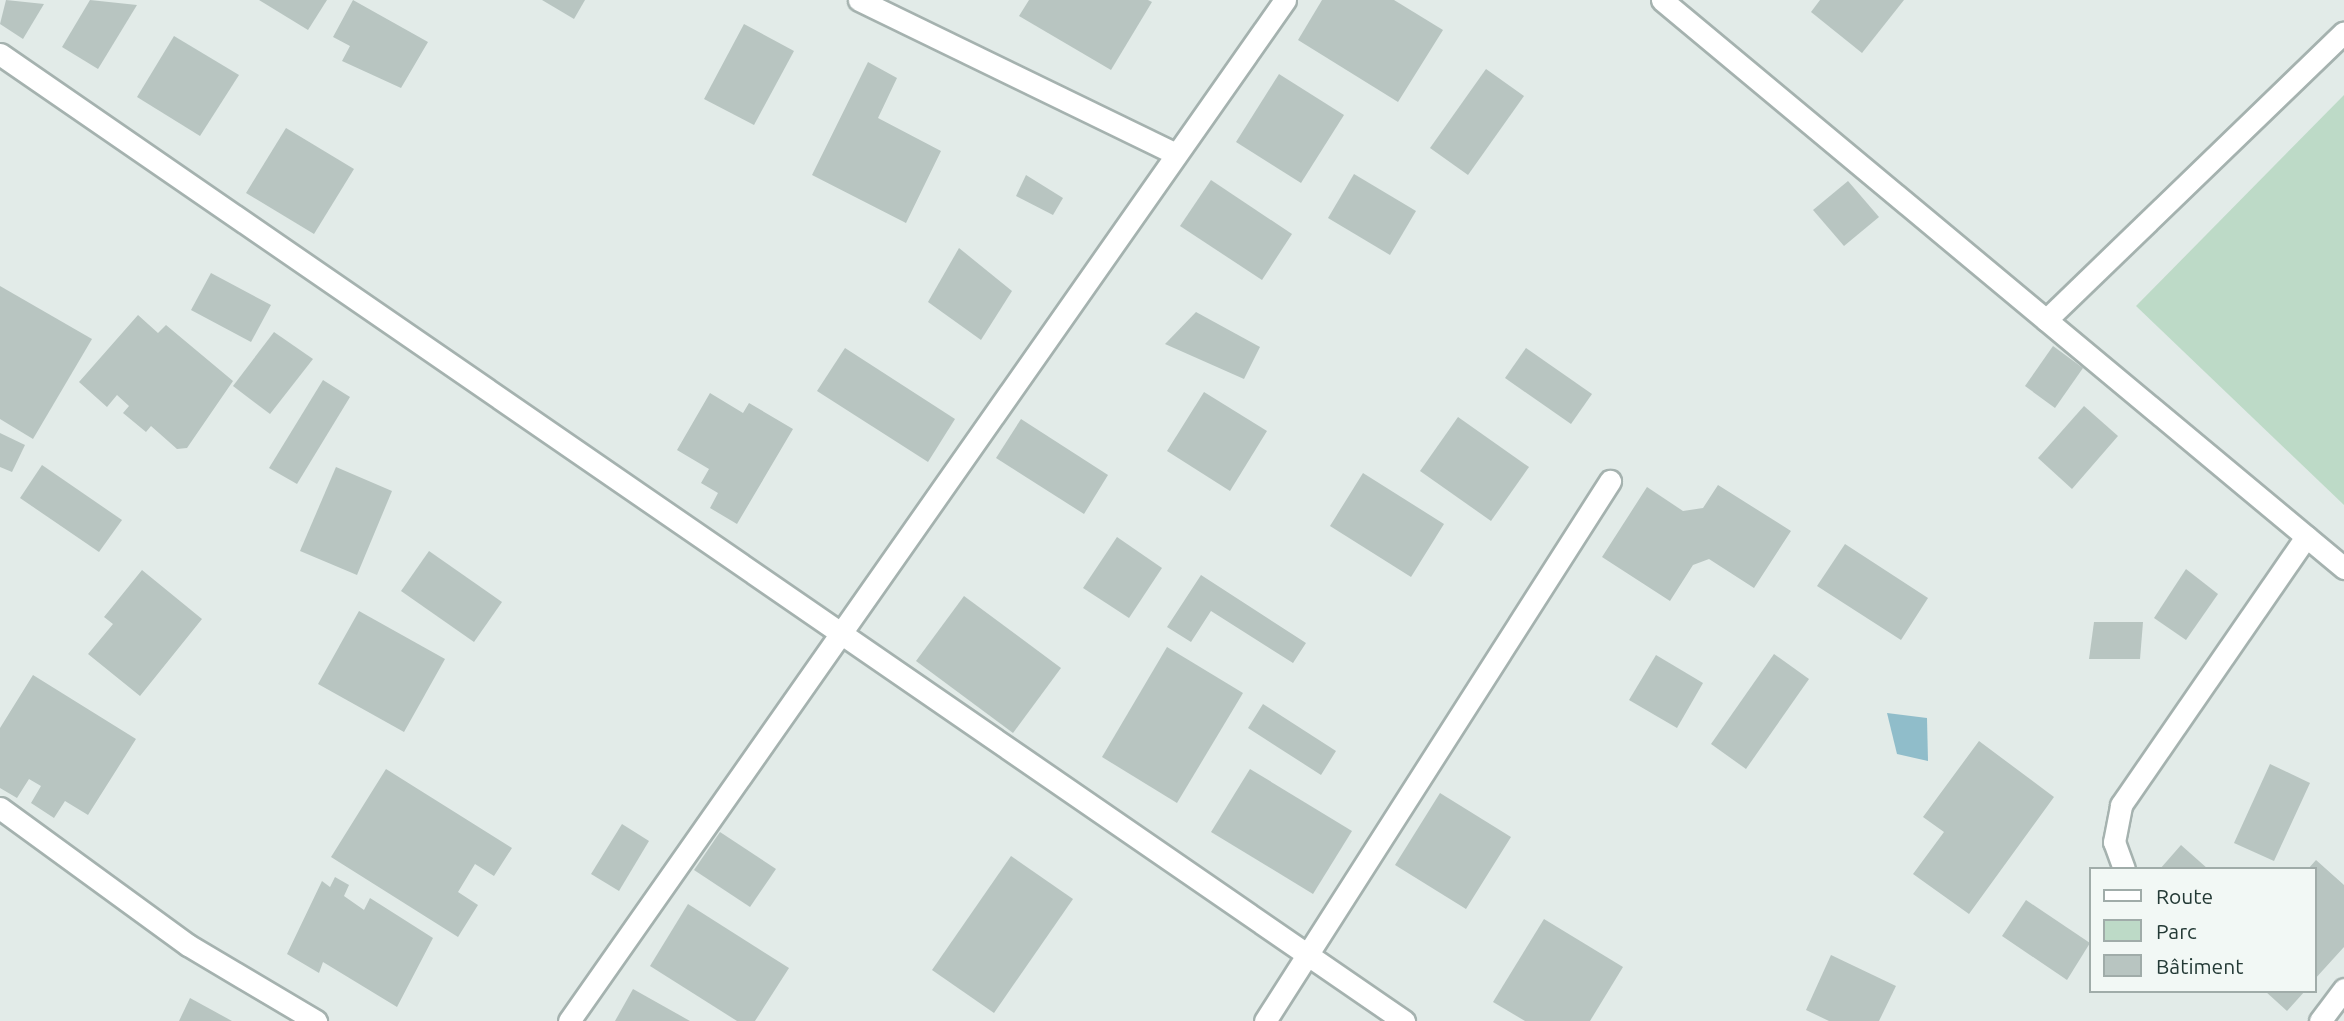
<!DOCTYPE html>
<meta charset="utf-8">
<style>
body{margin:0}
#map{position:relative;width:2344px;height:1021px;overflow:hidden;background:#e2ebe8;font-family:Ubuntu,sans-serif}
div>[style]{position:absolute}
.green>*{inset:0;background:#bddac7}
.water>*{inset:0;background:#90bdca}
.building>*{inset:0;background:#b8c5c1}
.roads{filter:drop-shadow(2px 0 #a5b2af) drop-shadow(-2px 0 #a5b2af) drop-shadow(0 2px #a5b2af) drop-shadow(0 -2px #a5b2af)}
.minor>*{height:21px;margin:-10.5px;padding:0 10.5px;transform-origin:10.5px;border-radius:10.5px;background:#fff}
span{translate:-50% -50%;white-space:nowrap;text-align:center;line-height:1.15;-webkit-text-stroke:7px #f2f8f5;paint-order:stroke}
.legend{position:absolute;left:2089px;top:867px;width:228px;height:126px;box-sizing:border-box;background:#f2f8f5;border:2px solid #a0aca9;margin:0;padding:9px 12px;list-style:none;font-size:21px;color:#243a36}
.legend li{display:flex;align-items:center;gap:14px;height:35px}
.legend b{width:35px;border:2px solid #a0aca9}
</style>
<div id="map">
<div class="green">
<div style="clip-path:polygon(2344px 95px,2344px 505px,2136px 306px)"></div>
</div>
<div class="water">
<div style="clip-path:polygon(1887px 713px,1927px 718px,1928px 761px,1897px 754px)"></div>
</div>
<div class="building">
<div style="clip-path:polygon(6px 0,44px 4px,23px 39px,0 24px)"></div>
<div style="clip-path:polygon(90px 0,137px 5px,98px 69px,62px 47px)"></div>
<div style="clip-path:polygon(259px 0,327px 0,308px 30px)"></div>
<div style="clip-path:polygon(353px 0,428px 42px,401px 88px,342px 61px,350px 46px,333px 37px)"></div>
<div style="clip-path:polygon(542px 0,585px 0,574px 19px)"></div>
<div style="clip-path:polygon(1029px 0,1148px 0,1152px 2px,1111px 70px,1019px 16px)"></div>
<div style="clip-path:polygon(1322px 0,1394px 0,1443px 30px,1398px 102px,1298px 40px)"></div>
<div style="clip-path:polygon(1820px 0,1904px 0,1862px 53px,1811px 12px)"></div>
<div style="clip-path:polygon(744px 24px,794px 51px,754px 125px,704px 99px)"></div>
<div style="clip-path:polygon(174px 36px,239px 75px,200px 136px,137px 97px)"></div>
<div style="clip-path:polygon(868px 62px,897px 78px,878px 118px,941px 151px,906px 223px,812px 175px)"></div>
<div style="clip-path:polygon(1486px 69px,1524px 96px,1468px 175px,1430px 148px)"></div>
<div style="clip-path:polygon(1279px 74px,1344px 115px,1301px 183px,1236px 142px)"></div>
<div style="clip-path:polygon(286px 128px,354px 169px,314px 234px,246px 193px)"></div>
<div style="clip-path:polygon(1354px 174px,1416px 211px,1390px 255px,1328px 218px)"></div>
<div style="clip-path:polygon(1026px 175px,1063px 198px,1053px 215px,1016px 196px)"></div>
<div style="clip-path:polygon(1211px 180px,1292px 234px,1262px 280px,1180px 226px)"></div>
<div style="clip-path:polygon(1848px 181px,1879px 217px,1844px 246px,1813px 210px)"></div>
<div style="clip-path:polygon(959px 248px,1012px 291px,981px 340px,928px 302px)"></div>
<div style="clip-path:polygon(211px 273px,271px 305px,251px 342px,191px 310px)"></div>
<div style="clip-path:polygon(0 286px,92px 339px,33px 439px,0 419px)"></div>
<div style="clip-path:polygon(1196px 312px,1260px 347px,1244px 379px,1165px 344px)"></div>
<div style="clip-path:polygon(138px 315px,158px 333px,166px 325px,233px 381px,187px 448px,177px 449px,151px 426px,146px 432px,123px 413px,129px 406px,117px 395px,107px 407px,79px 382px)"></div>
<div style="clip-path:polygon(274px 332px,313px 359px,270px 414px,233px 386px)"></div>
<div style="clip-path:polygon(2053px 346px,2083px 368px,2055px 408px,2025px 386px)"></div>
<div style="clip-path:polygon(845px 348px,955px 419px,928px 462px,817px 391px)"></div>
<div style="clip-path:polygon(1526px 348px,1592px 394px,1571px 424px,1505px 378px)"></div>
<div style="clip-path:polygon(323px 380px,350px 397px,297px 484px,269px 468px)"></div>
<div style="clip-path:polygon(1204px 392px,1267px 431px,1230px 491px,1167px 451px)"></div>
<div style="clip-path:polygon(710px 393px,743px 413px,749px 403px,793px 429px,737px 524px,710px 508px,718px 493px,701px 483px,709px 469px,677px 450px)"></div>
<div style="clip-path:polygon(2084px 406px,2118px 436px,2072px 489px,2038px 458px)"></div>
<div style="clip-path:polygon(1458px 417px,1529px 467px,1491px 521px,1420px 471px)"></div>
<div style="clip-path:polygon(1021px 419px,1108px 475px,1084px 514px,996px 458px)"></div>
<div style="clip-path:polygon(0 433px,25px 445px,12px 472px,0 467px)"></div>
<div style="clip-path:polygon(42px 465px,122px 520px,99px 552px,20px 498px)"></div>
<div style="clip-path:polygon(336px 467px,392px 491px,357px 575px,300px 551px)"></div>
<div style="clip-path:polygon(1363px 473px,1444px 524px,1411px 577px,1330px 526px)"></div>
<div style="clip-path:polygon(1718px 485px,1791px 531px,1754px 588px,1709px 559px,1693px 565px,1670px 601px,1602px 557px,1647px 487px,1683px 511px,1703px 508px)"></div>
<div style="clip-path:polygon(1117px 537px,1162px 568px,1129px 618px,1083px 588px)"></div>
<div style="clip-path:polygon(1845px 544px,1928px 598px,1901px 640px,1817px 586px)"></div>
<div style="clip-path:polygon(429px 551px,502px 602px,474px 642px,401px 591px)"></div>
<div style="clip-path:polygon(2186px 569px,2218px 594px,2186px 640px,2154px 618px)"></div>
<div style="clip-path:polygon(142px 570px,202px 619px,140px 696px,88px 654px,113px 624px,104px 617px)"></div>
<div style="clip-path:polygon(1201px 575px,1306px 643px,1293px 663px,1211px 611px,1191px 642px,1167px 627px)"></div>
<div style="clip-path:polygon(964px 596px,1061px 668px,1013px 733px,916px 661px)"></div>
<div style="clip-path:polygon(359px 611px,445px 659px,404px 732px,318px 684px)"></div>
<div style="clip-path:polygon(2094px 622px,2143px 622px,2140px 659px,2089px 659px)"></div>
<div style="clip-path:polygon(1167px 647px,1243px 693px,1177px 803px,1102px 757px)"></div>
<div style="clip-path:polygon(1774px 654px,1809px 679px,1746px 769px,1711px 744px)"></div>
<div style="clip-path:polygon(1656px 655px,1703px 683px,1677px 728px,1629px 700px)"></div>
<div style="clip-path:polygon(33px 675px,136px 739px,88px 815px,65px 801px,54px 818px,31px 803px,41px 786px,29px 779px,17px 798px,0 788px,0 728px)"></div>
<div style="clip-path:polygon(1263px 704px,1336px 751px,1321px 775px,1248px 728px)"></div>
<div style="clip-path:polygon(1979px 741px,2054px 797px,1969px 914px,1913px 874px,1944px 832px,1923px 817px)"></div>
<div style="clip-path:polygon(2270px 764px,2310px 783px,2274px 861px,2234px 843px)"></div>
<div style="clip-path:polygon(386px 769px,512px 848px,494px 876px,475px 864px,458px 892px,478px 905px,458px 937px,331px 857px)"></div>
<div style="clip-path:polygon(1250px 769px,1352px 831px,1313px 894px,1211px 832px)"></div>
<div style="clip-path:polygon(1440px 793px,1511px 837px,1466px 909px,1395px 865px)"></div>
<div style="clip-path:polygon(622px 824px,649px 841px,619px 891px,591px 874px)"></div>
<div style="clip-path:polygon(720px 832px,776px 869px,750px 907px,694px 870px)"></div>
<div style="clip-path:polygon(2181px 845px,2208px 869px,2160px 869px)"></div>
<div style="clip-path:polygon(1011px 856px,1073px 899px,994px 1013px,932px 970px)"></div>
<div style="clip-path:polygon(2316px 860px,2344px 885px,2344px 947px,2314px 980px,2314px 869px,2308px 869px)"></div>
<div style="clip-path:polygon(335px 877px,349px 885px,344px 896px,364px 910px,370px 898px,433px 938px,397px 1007px,323px 962px,319px 973px,287px 954px,322px 881px,330px 887px)"></div>
<div style="clip-path:polygon(2026px 900px,2090px 943px,2067px 980px,2002px 936px)"></div>
<div style="clip-path:polygon(688px 904px,789px 968px,755px 1021px,737px 1021px,650px 966px)"></div>
<div style="clip-path:polygon(1544px 919px,1623px 967px,1590px 1021px,1525px 1021px,1493px 1002px)"></div>
<div style="clip-path:polygon(1831px 955px,1896px 986px,1879px 1021px,1829px 1021px,1806px 1010px)"></div>
<div style="clip-path:polygon(633px 989px,690px 1021px,615px 1021px)"></div>
<div style="clip-path:polygon(2265px 991px,2305px 991px,2287px 1011px)"></div>
<div style="clip-path:polygon(190px 998px,232px 1021px,179px 1021px)"></div>
</div>
<div class="roads">
<div class="minor">
<div style="left:859px;top:0;width:352px;rotate:25.9deg"></div>
<div style="left:1662px;top:0;width:888px;rotate:39.79deg"></div>
<div style="left:0;top:54px;width:1705px;rotate:34.56deg"></div>
<div style="left:2046px;top:320px;width:414px;rotate:-44deg"></div>
<div style="left:0;top:808px;width:233px;rotate:36.1deg"></div>
<div style="left:188px;top:945px;width:149px;rotate:30.7deg"></div>
<div style="left:2124px;top:869px;width:29px;rotate:-110deg"></div>
<div style="left:2114px;top:842px;width:38px;rotate:-79deg"></div>
<div style="left:2121px;top:805px;width:326px;rotate:-55.4deg"></div>
<div style="left:569px;top:1021px;width:1247px;rotate:-54.96deg"></div>
<div style="left:1265px;top:1021px;width:641px;rotate:-57.43deg"></div>
<div style="left:2320px;top:1021px;width:40px;rotate:-53deg"></div>
</div>
</div>
<ul class="legend">
<li><b style="height:9px;background:#fff"></b>Route</li>
<li><b style="height:19px;background:#bddac7"></b>Parc</li>
<li><b style="height:19px;background:#b8c5c1"></b>Bâtiment</li>
</ul>
</div>
